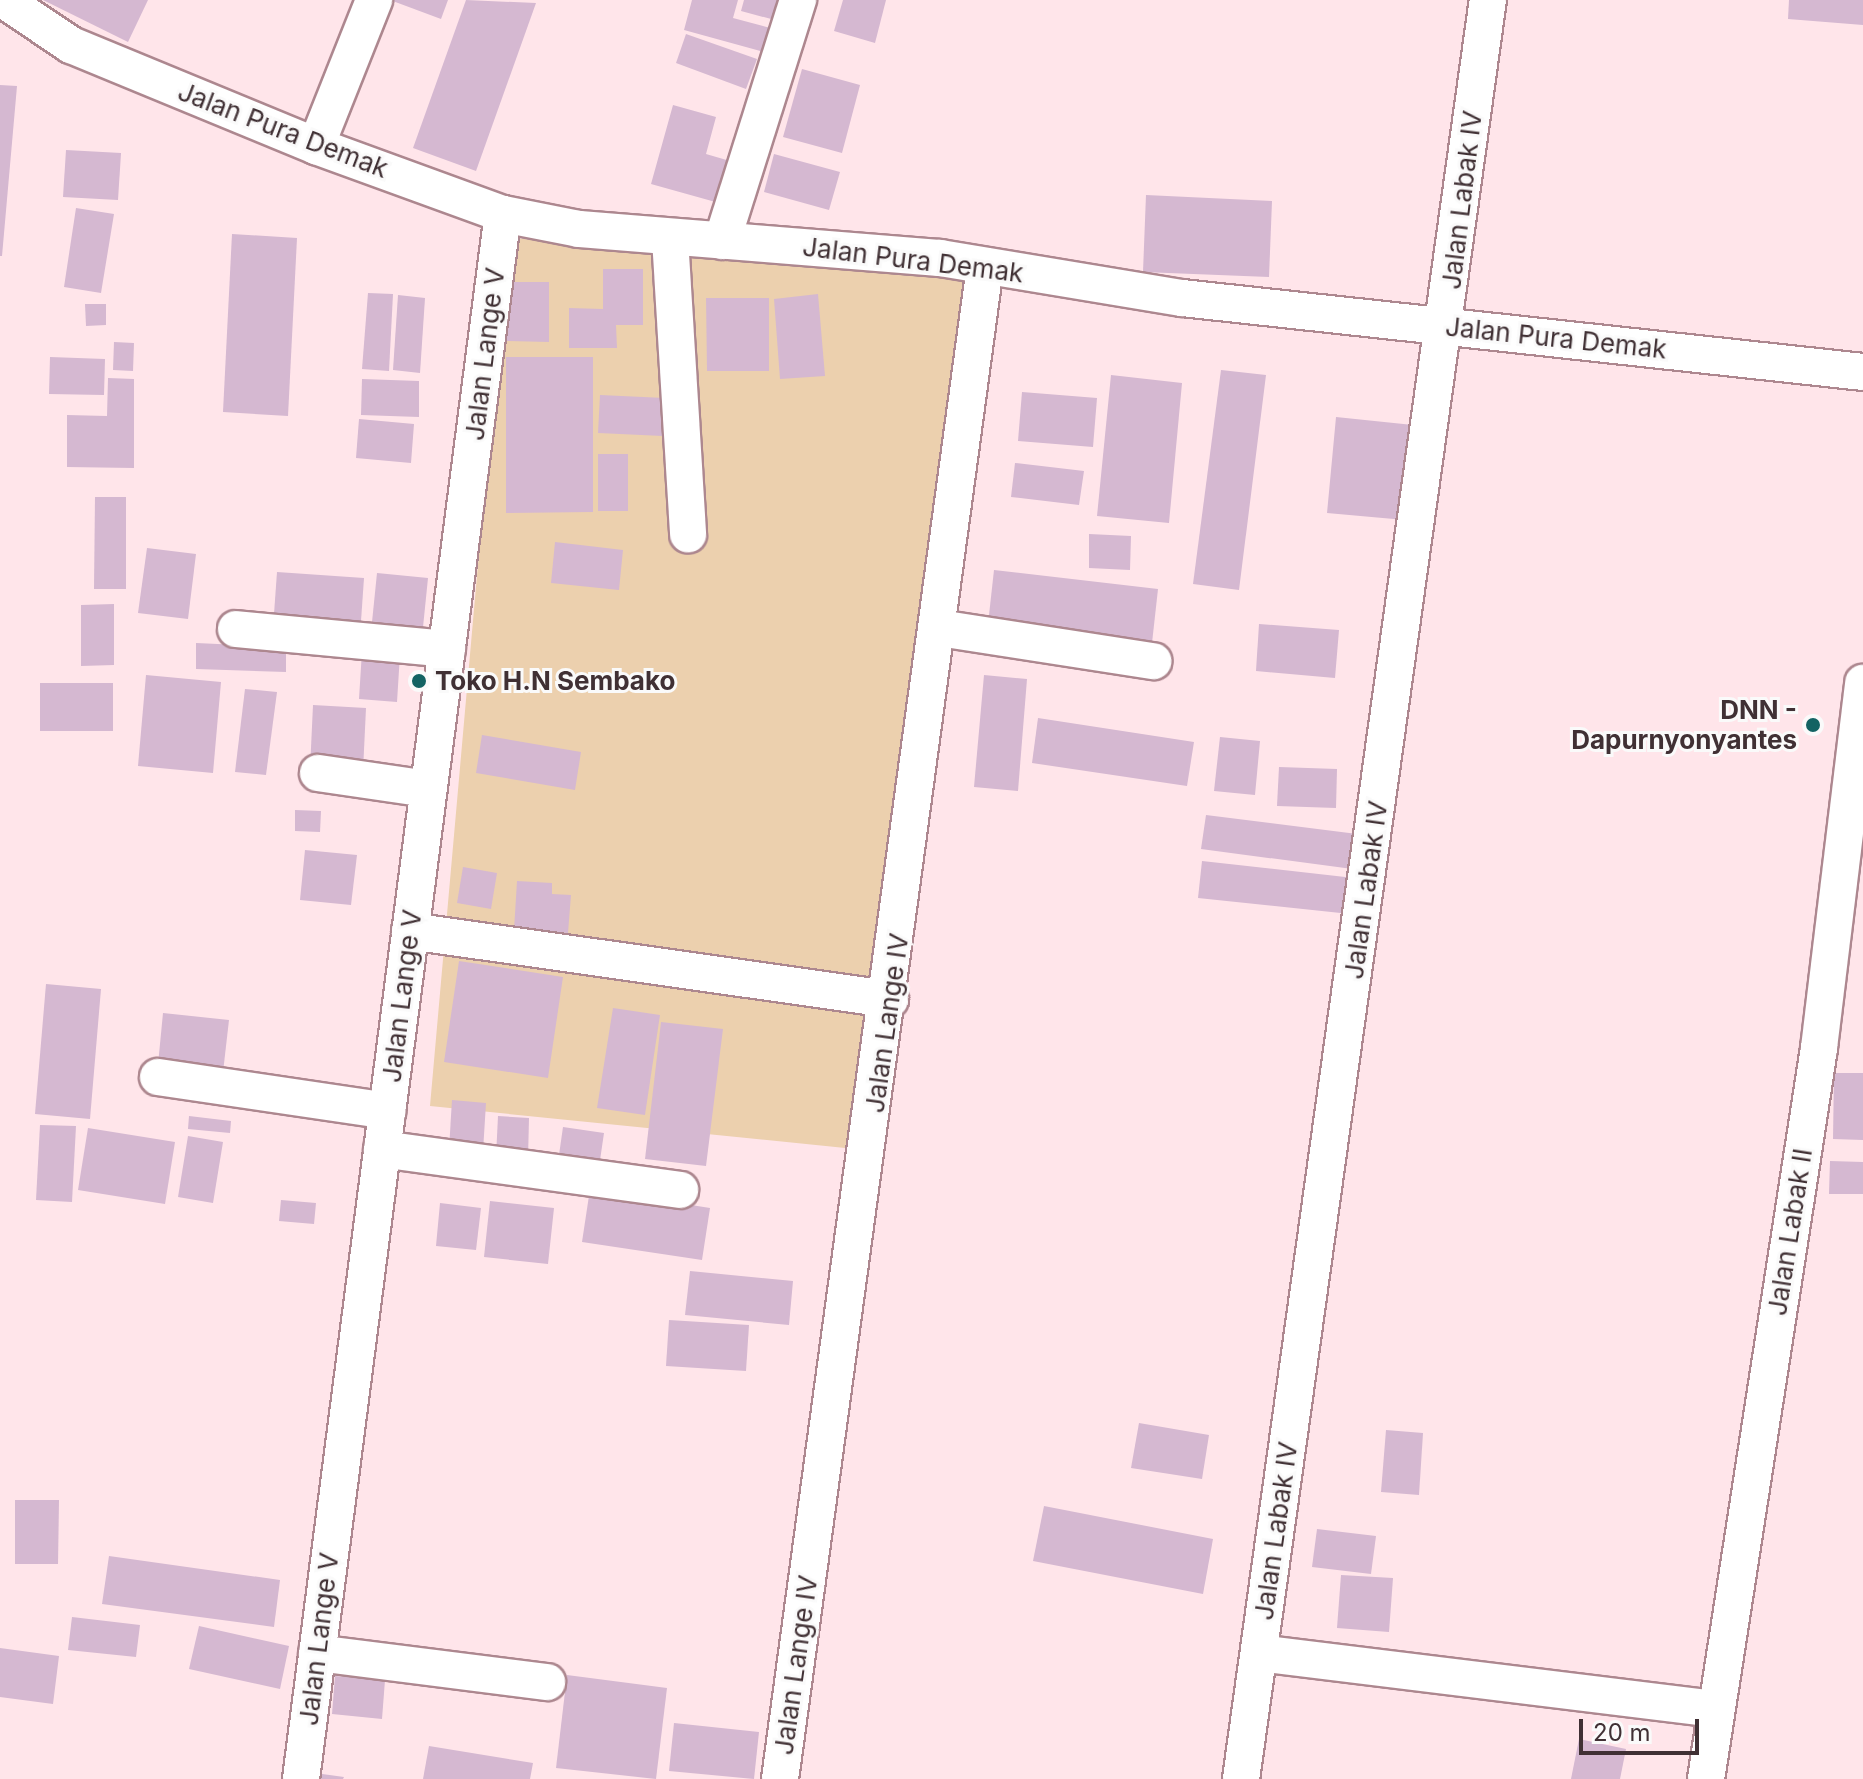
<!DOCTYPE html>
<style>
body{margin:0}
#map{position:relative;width:1863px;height:1779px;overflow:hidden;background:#ffe5ea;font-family:Inter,sans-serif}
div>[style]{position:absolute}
.green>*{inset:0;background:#ecd0ae}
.building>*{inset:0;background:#d5b8d1}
.roads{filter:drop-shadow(2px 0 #ad878f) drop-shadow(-2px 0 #ad878f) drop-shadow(0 2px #ad878f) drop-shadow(0 -2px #ad878f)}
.minor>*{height:36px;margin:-18px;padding:0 18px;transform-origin:18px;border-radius:18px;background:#fff}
.dots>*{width:22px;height:22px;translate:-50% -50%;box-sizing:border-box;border:4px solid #fafafa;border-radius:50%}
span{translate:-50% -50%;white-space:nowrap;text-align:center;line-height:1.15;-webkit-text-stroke:6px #fafafa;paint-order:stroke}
.street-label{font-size:26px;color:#403034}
.poi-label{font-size:26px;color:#403034;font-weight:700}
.left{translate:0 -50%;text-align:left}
.right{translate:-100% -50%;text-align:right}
.scale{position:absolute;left:1579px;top:1719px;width:120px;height:36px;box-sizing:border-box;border:4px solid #403034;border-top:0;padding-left:10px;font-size:24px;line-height:28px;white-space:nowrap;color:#403034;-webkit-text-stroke:6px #fafafa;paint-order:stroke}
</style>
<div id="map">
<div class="green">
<div style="clip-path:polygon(507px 237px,663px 256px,968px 270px,855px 1149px,430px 1106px)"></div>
</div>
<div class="building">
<div style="clip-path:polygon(43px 0,148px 0,128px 42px)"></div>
<div style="clip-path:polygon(390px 0,448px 0,441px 19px)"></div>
<div style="clip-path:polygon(466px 0,536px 3px,476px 171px,413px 148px)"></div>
<div style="clip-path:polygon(692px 0,738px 0,733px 18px,774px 29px,768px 53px,684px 30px)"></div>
<div style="clip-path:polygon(744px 0,793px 0,786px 23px,741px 11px)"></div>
<div style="clip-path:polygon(843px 0,886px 0,875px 43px,834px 31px)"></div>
<div style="clip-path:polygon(1789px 0,1863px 0,1863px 25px,1788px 19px)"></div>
<div style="clip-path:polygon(686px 34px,757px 59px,746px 89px,676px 63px)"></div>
<div style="clip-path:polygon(802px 69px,860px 85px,842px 153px,783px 137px)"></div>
<div style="clip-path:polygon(0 85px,17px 86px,2px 256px,0 256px)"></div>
<div style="clip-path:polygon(673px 105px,716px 117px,706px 154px,730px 161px,719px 203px,651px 184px)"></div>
<div style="clip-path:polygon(66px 150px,121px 153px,118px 200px,63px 197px)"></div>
<div style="clip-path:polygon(774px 154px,840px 172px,829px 210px,764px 192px)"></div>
<div style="clip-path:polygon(1146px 195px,1272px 201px,1269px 277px,1143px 272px)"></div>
<div style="clip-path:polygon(76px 208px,114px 214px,101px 293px,64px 287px)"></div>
<div style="clip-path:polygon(232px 234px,297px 238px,288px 416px,223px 412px)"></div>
<div style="clip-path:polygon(603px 269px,643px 269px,643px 325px,616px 325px,617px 348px,569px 348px,569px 308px,603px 309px)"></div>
<div style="clip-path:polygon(506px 282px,549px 282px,549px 342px,506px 341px)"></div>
<div style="clip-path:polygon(368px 293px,393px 294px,389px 371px,362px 369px)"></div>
<div style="clip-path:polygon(818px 294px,825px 376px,780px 379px,774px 299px)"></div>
<div style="clip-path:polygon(398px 295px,425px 298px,420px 373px,393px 370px)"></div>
<div style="clip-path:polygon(706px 298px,769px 298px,769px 371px,707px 371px)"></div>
<div style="clip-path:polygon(85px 304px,106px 304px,106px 325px,86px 326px)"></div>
<div style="clip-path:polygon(114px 342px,134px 343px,133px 371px,113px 370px)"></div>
<div style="clip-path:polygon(50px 357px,105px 359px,104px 395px,49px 394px)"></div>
<div style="clip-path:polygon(506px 357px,593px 357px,593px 512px,506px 513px)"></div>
<div style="clip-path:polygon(1221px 370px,1266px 375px,1239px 590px,1193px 584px)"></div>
<div style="clip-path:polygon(1111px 375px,1182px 383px,1169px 523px,1097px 516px)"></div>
<div style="clip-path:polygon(108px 378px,134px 379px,134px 468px,67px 467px,67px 415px,107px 416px)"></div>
<div style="clip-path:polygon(362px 379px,419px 381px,419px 417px,361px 415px)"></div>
<div style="clip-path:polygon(1022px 392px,1097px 398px,1093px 447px,1018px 441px)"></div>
<div style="clip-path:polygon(600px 395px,665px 398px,663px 436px,598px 433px)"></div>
<div style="clip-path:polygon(1336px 417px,1413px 425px,1405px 520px,1327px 513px)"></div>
<div style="clip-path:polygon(359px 419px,414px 424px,411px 463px,356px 458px)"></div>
<div style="clip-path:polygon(598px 454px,628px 454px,628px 511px,598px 511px)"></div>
<div style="clip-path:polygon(1015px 463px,1084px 471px,1079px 505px,1011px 497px)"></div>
<div style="clip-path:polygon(95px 497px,126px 497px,126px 589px,94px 589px)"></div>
<div style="clip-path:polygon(1089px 534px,1131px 536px,1130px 570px,1089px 568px)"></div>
<div style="clip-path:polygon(555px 542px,623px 550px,619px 590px,551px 583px)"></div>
<div style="clip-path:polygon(147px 548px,196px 554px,188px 619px,138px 613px)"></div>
<div style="clip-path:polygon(994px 570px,1158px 589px,1152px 643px,988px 624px)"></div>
<div style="clip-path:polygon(277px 572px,364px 578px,361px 621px,274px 614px)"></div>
<div style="clip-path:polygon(377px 573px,428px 578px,422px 637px,371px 632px)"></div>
<div style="clip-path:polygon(114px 604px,114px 665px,81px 666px,81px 605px)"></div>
<div style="clip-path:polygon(1259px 624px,1339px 630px,1335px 678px,1256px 671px)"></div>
<div style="clip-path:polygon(196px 643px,286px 647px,286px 672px,196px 669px)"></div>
<div style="clip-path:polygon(362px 651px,400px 654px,397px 702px,359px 699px)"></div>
<div style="clip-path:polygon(146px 675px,221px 682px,213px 773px,138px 766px)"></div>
<div style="clip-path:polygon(984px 675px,1027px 679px,1018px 791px,974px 787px)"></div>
<div style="clip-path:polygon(40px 683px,113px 683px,113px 731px,40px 731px)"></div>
<div style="clip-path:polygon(245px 689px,277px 692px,266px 775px,235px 772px)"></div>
<div style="clip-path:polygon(313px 705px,366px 708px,363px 771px,310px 769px)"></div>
<div style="clip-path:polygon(1038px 718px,1194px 742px,1187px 786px,1032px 763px)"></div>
<div style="clip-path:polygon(482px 735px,581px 752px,575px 790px,476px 773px)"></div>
<div style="clip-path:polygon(1220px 737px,1260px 741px,1255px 795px,1214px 791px)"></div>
<div style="clip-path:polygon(1279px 767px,1337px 769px,1336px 808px,1277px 806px)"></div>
<div style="clip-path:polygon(295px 810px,321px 811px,320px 832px,295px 831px)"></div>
<div style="clip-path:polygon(1206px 815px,1365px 835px,1360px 870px,1201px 849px)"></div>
<div style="clip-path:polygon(305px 850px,357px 855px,351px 905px,300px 900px)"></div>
<div style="clip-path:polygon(1202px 861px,1354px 878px,1350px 914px,1198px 898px)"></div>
<div style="clip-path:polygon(463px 867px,497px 873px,491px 909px,457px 903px)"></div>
<div style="clip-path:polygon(517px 881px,552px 883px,552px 894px,571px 895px,568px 933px,514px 930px)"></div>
<div style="clip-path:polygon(459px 961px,563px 977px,548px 1078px,444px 1062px)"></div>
<div style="clip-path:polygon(46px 984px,101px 989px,90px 1119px,35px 1114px)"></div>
<div style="clip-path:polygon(613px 1008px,660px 1015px,645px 1115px,597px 1108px)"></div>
<div style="clip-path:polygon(163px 1013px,229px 1020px,222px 1081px,157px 1075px)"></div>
<div style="clip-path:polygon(661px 1022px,723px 1029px,706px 1166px,645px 1159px)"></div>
<div style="clip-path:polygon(1834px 1073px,1863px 1073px,1863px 1140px,1833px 1139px)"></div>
<div style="clip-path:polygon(452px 1100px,486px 1103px,483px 1151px,449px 1149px)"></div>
<div style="clip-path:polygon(189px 1116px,231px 1121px,230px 1133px,188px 1129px)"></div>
<div style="clip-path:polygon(498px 1116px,529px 1118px,528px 1159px,496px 1157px)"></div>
<div style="clip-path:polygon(40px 1125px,76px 1126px,72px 1202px,36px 1200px)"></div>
<div style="clip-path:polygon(563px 1127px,604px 1133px,599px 1167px,558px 1162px)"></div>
<div style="clip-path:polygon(88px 1128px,175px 1142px,165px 1204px,78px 1190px)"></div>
<div style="clip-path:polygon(188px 1136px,223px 1142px,213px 1203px,178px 1197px)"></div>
<div style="clip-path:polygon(1830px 1161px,1863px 1162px,1863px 1194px,1829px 1194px)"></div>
<div style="clip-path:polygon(590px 1189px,710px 1208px,702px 1260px,582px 1242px)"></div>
<div style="clip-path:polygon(281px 1200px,316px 1203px,314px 1224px,279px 1221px)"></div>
<div style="clip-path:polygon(490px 1201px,554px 1208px,548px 1264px,484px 1257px)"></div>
<div style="clip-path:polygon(440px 1203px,481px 1208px,476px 1250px,436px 1246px)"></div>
<div style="clip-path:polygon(690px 1271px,793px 1281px,789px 1325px,685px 1315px)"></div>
<div style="clip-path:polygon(669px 1320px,749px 1325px,746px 1371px,666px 1366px)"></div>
<div style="clip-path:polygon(1139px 1423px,1209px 1435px,1202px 1479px,1131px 1468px)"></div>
<div style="clip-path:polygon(1386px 1430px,1423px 1433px,1419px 1495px,1381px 1492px)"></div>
<div style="clip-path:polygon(15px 1500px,59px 1500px,58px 1564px,15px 1564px)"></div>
<div style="clip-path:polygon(1044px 1506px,1213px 1539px,1203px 1594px,1033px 1561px)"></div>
<div style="clip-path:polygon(1317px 1529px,1376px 1536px,1371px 1574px,1312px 1567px)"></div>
<div style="clip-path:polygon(109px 1556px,280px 1580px,274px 1627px,102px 1604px)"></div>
<div style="clip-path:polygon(1341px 1575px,1393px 1578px,1389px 1632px,1337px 1628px)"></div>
<div style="clip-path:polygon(72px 1617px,140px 1625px,136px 1657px,68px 1650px)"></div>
<div style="clip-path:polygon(199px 1626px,289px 1646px,280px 1689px,189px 1669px)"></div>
<div style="clip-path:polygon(0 1648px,59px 1656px,53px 1704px,0 1697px)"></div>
<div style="clip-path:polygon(567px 1675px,667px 1688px,656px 1779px,556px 1768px)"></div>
<div style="clip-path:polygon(335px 1676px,385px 1680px,382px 1719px,332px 1714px)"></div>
<div style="clip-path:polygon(674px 1723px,759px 1732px,754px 1779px,669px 1771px)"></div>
<div style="clip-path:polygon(1579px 1739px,1626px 1749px,1620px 1779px,1571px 1779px)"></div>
<div style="clip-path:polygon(429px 1746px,533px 1763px,530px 1779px,423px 1779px)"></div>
<div style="clip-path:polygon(315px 1773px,344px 1777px,343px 1779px,314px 1779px)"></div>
</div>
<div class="roads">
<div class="minor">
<div style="left:4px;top:0;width:81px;rotate:33.9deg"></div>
<div style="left:71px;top:45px;width:265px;rotate:22.4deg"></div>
<div style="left:316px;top:146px;width:199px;rotate:20deg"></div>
<div style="left:503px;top:214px;width:77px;rotate:11.2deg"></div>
<div style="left:579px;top:229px;width:362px;rotate:4.6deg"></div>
<div style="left:940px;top:258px;width:245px;rotate:9.4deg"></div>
<div style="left:1182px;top:298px;width:685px;rotate:6.2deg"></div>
<div style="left:316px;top:146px;width:157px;rotate:-68.3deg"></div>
<div style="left:670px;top:238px;width:297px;rotate:86.5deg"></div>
<div style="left:722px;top:241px;width:253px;rotate:-72.5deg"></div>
<div style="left:939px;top:628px;width:217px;rotate:8.8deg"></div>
<div style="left:236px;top:629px;width:212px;rotate:5.4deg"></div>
<div style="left:318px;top:773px;width:111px;rotate:8.3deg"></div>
<div style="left:410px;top:931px;width:485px;rotate:8.1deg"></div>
<div style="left:158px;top:1077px;width:232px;rotate:8.4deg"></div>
<div style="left:382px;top:1149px;width:301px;rotate:7.8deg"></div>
<div style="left:317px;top:1653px;width:232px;rotate:7.2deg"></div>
<div style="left:1259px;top:1653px;width:459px;rotate:7deg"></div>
<div style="left:301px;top:1779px;width:1578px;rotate:-82.65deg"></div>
<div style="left:780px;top:1779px;width:1527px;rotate:-82.28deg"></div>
<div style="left:1241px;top:1779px;width:1796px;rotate:-82.1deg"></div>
<div style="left:1706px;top:1779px;width:740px;rotate:-81.21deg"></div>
<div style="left:1819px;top:1048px;width:368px;rotate:-83.1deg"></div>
</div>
</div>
<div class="dots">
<div style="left:419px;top:681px;background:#136363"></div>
<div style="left:1813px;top:725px;background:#136363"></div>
</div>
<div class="street-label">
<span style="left:283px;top:130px;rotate:21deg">Jalan Pura Demak</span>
<span style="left:1462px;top:200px;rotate:-83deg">Jalan Labak IV</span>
<span style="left:913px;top:260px;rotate:7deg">Jalan Pura Demak</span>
<span style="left:1556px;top:338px;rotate:6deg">Jalan Pura Demak</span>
<span style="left:485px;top:354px;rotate:-83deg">Jalan Lange V</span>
<span style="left:1366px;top:890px;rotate:-82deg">Jalan Labak IV</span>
<span style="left:402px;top:996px;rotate:-83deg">Jalan Lange V</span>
<span style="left:887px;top:1023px;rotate:-82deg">Jalan Lange IV</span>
<span style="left:1790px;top:1232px;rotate:-81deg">Jalan Labak II</span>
<span style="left:1276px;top:1531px;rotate:-82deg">Jalan Labak IV</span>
<span style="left:319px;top:1639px;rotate:-83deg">Jalan Lange V</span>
<span style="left:796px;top:1665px;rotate:-82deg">Jalan Lange IV</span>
</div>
<div class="poi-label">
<span class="left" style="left:435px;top:681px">Toko H.N Sembako</span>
<span class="right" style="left:1797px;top:725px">DNN -<br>Dapurnyonyantes</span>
</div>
<div class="scale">20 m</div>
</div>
